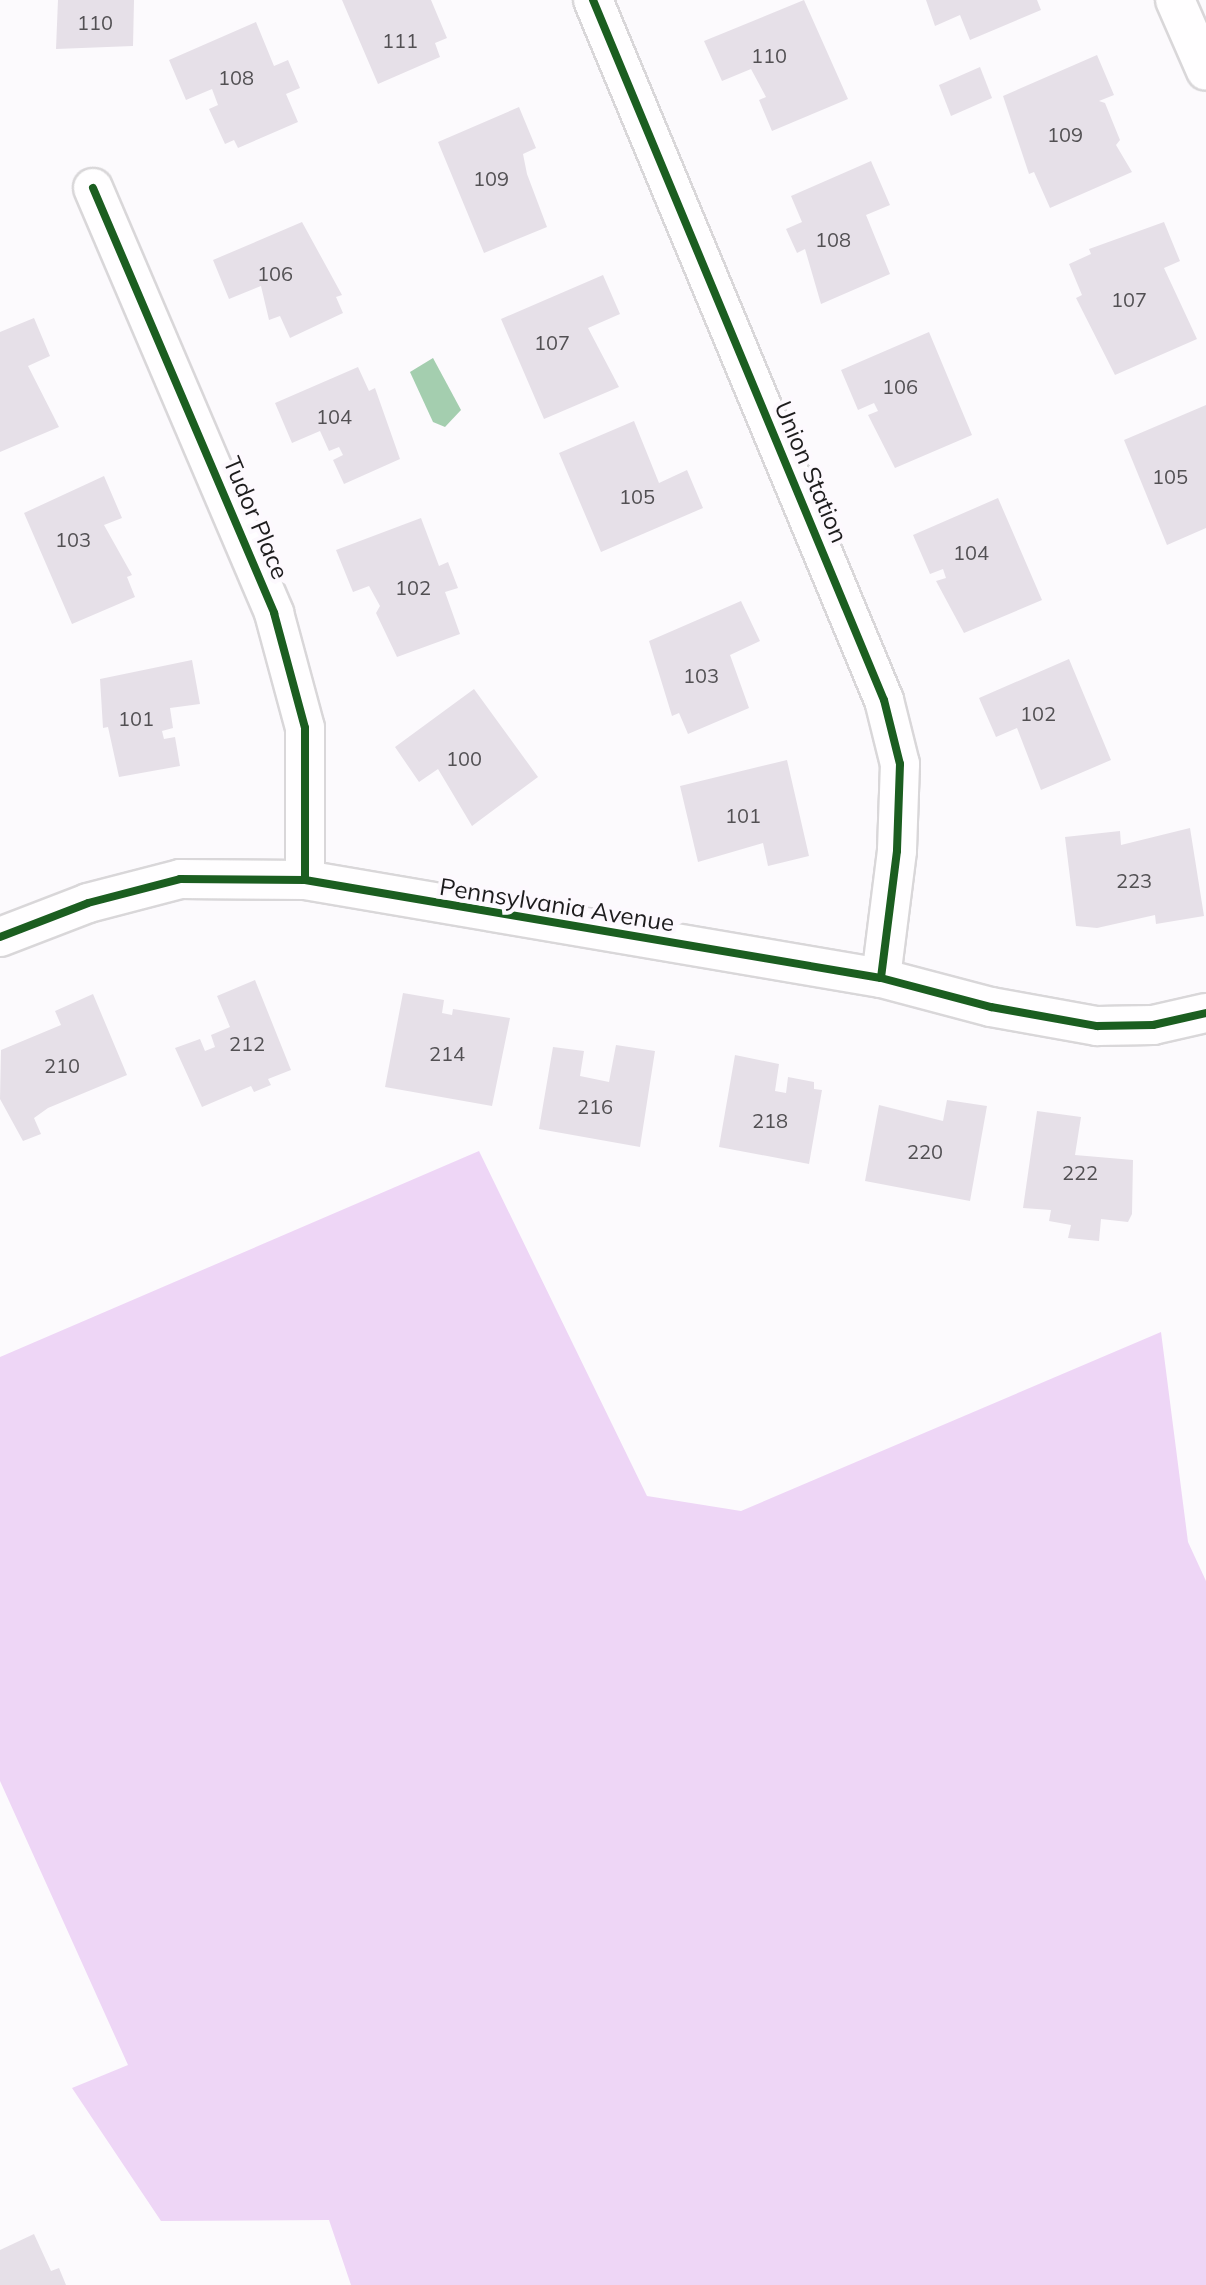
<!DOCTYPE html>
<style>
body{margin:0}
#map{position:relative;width:1206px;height:2285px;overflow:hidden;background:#fcfafd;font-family:Mulish,sans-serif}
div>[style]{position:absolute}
.green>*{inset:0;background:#eed6f6}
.water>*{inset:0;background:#a4ceaf}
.building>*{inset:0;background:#e6e0e8}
.roads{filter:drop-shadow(2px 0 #d9d7d9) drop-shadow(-2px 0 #d9d7d9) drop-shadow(0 2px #d9d7d9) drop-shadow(0 -2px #d9d7d9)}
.street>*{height:38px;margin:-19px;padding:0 19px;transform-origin:19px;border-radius:19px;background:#fffeff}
.cycleway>*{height:8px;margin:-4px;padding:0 4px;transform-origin:4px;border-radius:4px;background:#1b5e20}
span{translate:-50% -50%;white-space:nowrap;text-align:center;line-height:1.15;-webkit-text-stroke:8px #fdf9fe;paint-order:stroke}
.number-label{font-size:20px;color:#525053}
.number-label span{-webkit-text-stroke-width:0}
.street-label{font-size:24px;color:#1d1c1d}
</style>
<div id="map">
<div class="green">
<div style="clip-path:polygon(479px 1151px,647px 1496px,741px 1511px,1161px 1332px,1188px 1542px,1206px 1581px,1206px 2285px,351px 2285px,329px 2220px,161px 2221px,72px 2088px,128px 2065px,0 1781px,0 1357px)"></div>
</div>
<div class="water">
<div style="clip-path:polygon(433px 358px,461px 410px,445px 427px,433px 422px,410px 372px)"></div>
</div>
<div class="building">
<div style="clip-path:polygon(58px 0,134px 0,133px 46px,56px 49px)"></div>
<div style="clip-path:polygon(342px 0,431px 0,447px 38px,435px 43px,440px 57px,378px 84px)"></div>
<div style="clip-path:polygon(804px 0,848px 99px,772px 131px,759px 100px,766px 97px,751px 69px,722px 81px,704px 41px)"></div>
<div style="clip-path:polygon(926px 0,1037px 0,1041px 10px,970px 40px,960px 15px,935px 26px)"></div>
<div style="clip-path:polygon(256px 22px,274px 66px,288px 60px,300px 88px,286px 94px,298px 122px,238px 148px,234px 140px,225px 144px,209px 109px,218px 105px,212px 89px,186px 100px,169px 60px)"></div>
<div style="clip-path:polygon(1097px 55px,1114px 95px,1099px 101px,1105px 103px,1120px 140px,1116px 145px,1132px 172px,1050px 208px,1034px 172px,1029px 174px,1003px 96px)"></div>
<div style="clip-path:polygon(980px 67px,992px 98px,951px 116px,939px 85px)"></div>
<div style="clip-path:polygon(519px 107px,536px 148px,523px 154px,527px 174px,547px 227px,484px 253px,438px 142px)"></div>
<div style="clip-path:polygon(871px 161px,890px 205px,866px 215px,890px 274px,821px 304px,805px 249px,797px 253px,786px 229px,802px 222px,791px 196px)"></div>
<div style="clip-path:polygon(302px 222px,342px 295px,336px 297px,343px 313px,290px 338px,280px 316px,269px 320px,261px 286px,229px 299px,213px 260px)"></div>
<div style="clip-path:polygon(1164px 222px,1180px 261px,1164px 268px,1197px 339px,1115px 375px,1076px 298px,1082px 295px,1069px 264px,1091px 254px,1089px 249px)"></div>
<div style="clip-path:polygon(603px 275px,620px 314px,588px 328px,619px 387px,544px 419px,501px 319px)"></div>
<div style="clip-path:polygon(34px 318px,50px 356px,28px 366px,59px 427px,0 452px,0 332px)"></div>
<div style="clip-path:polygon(929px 332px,972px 435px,895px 468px,868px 415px,878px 411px,874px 403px,858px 410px,841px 370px)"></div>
<div style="clip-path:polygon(358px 367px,369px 391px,375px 388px,400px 459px,344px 484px,333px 460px,343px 455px,339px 447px,329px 451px,320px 431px,292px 443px,275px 403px)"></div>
<div style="clip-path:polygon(1206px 405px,1206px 528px,1167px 545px,1124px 440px)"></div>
<div style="clip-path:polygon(634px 421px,659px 483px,687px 470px,703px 508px,601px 552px,559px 453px)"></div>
<div style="clip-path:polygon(104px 476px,122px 518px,104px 525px,132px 575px,127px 577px,135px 597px,72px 624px,24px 513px)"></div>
<div style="clip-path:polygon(998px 498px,1042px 600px,964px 633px,936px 581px,946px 578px,943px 569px,930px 574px,913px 535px)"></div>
<div style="clip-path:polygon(421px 518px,439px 566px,448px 562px,458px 588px,445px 592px,460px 634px,397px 657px,376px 613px,380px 606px,369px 586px,353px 592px,336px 550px)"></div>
<div style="clip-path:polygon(741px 601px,760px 641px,730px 655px,749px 708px,688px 734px,679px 713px,672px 716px,649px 641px)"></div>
<div style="clip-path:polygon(1069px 659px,1111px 760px,1041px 790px,1017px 728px,996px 737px,979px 698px)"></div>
<div style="clip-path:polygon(192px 660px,200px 704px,170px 708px,173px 728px,162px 731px,164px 739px,175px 737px,180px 766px,119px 777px,108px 727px,103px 728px,100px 679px)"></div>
<div style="clip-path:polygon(474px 689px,538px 777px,472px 826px,438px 769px,419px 782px,395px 747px)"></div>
<div style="clip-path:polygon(787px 760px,809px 856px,768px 866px,763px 843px,698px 862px,680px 786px)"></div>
<div style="clip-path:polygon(1190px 828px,1204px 916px,1156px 924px,1155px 915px,1097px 928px,1076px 926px,1065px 837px,1120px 831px,1121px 845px)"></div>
<div style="clip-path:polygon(255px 980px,291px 1070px,268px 1079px,271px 1085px,254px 1092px,251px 1086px,202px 1107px,175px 1048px,200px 1039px,205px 1051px,215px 1047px,211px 1035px,230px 1027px,217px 996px)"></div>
<div style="clip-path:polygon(403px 993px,444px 1000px,442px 1013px,452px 1015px,453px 1009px,510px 1018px,492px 1106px,385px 1087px)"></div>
<div style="clip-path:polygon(93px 994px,127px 1075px,48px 1108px,34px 1118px,41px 1134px,23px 1141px,0 1099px,1px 1050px,61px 1025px,55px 1011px)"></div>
<div style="clip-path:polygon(616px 1045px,655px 1051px,640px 1147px,539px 1129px,553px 1047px,584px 1051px,580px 1076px,609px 1082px)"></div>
<div style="clip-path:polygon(735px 1055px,779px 1064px,775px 1091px,786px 1093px,788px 1077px,814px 1082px,814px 1089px,822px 1090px,809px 1164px,719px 1147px)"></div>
<div style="clip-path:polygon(947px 1100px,987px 1106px,970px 1201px,865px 1181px,879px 1105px,943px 1121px)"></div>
<div style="clip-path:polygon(1037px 1111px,1081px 1117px,1075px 1155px,1133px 1160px,1132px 1214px,1128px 1222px,1101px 1219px,1099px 1241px,1068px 1238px,1071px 1225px,1049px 1221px,1051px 1210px,1023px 1208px)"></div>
<div style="clip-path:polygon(34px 2234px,51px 2271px,59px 2268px,66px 2285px,0 2285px,0 2250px)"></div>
</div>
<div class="roads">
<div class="street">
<div style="left:593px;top:0;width:758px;rotate:67.43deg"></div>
<div style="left:884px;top:700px;width:66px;rotate:76deg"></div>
<div style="left:900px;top:764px;width:87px;rotate:92deg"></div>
<div style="left:897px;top:851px;width:128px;rotate:97.2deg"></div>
<div style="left:1175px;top:0;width:77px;rotate:66.4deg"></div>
<div style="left:93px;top:188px;width:462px;rotate:66.9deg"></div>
<div style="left:274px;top:613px;width:119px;rotate:74.9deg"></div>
<div style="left:305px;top:728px;width:152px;rotate:90deg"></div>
<div style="left:0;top:937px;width:94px;rotate:-21.1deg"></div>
<div style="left:88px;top:903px;width:95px;rotate:-14.6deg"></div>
<div style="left:180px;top:879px;width:125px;rotate:0.5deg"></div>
<div style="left:305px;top:880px;width:584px;rotate:9.66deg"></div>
<div style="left:881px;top:978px;width:114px;rotate:14.8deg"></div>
<div style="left:991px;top:1007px;width:108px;rotate:10.2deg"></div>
<div style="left:1097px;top:1026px;width:56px;rotate:-1deg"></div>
<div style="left:1153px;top:1025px;width:54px;rotate:-12.8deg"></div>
</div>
</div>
<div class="cycleway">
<div style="left:593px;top:0;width:758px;rotate:67.43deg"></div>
<div style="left:884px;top:700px;width:66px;rotate:76deg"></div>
<div style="left:900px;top:764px;width:87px;rotate:92deg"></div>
<div style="left:897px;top:851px;width:128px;rotate:97.2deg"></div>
<div style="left:93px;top:188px;width:462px;rotate:66.9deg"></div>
<div style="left:274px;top:613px;width:119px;rotate:74.9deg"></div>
<div style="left:305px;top:728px;width:152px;rotate:90deg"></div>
<div style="left:0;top:937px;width:94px;rotate:-21.1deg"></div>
<div style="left:88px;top:903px;width:95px;rotate:-14.6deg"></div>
<div style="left:180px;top:879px;width:125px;rotate:0.5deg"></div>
<div style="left:305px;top:880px;width:584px;rotate:9.66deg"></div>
<div style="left:881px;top:978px;width:114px;rotate:14.8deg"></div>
<div style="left:991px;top:1007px;width:108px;rotate:10.2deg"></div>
<div style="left:1097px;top:1026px;width:56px;rotate:-1deg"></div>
<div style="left:1153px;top:1025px;width:54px;rotate:-12.8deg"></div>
</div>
<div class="number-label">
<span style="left:95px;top:22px">110</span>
<span style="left:400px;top:40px">111</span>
<span style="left:769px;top:55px">110</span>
<span style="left:236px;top:77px">108</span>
<span style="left:1065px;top:134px">109</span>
<span style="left:491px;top:178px">109</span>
<span style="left:833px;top:239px">108</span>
<span style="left:275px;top:273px">106</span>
<span style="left:1129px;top:299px">107</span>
<span style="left:552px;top:342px">107</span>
<span style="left:900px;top:386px">106</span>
<span style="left:334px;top:416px">104</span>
<span style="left:1170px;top:476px">105</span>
<span style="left:637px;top:496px">105</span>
<span style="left:73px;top:539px">103</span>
<span style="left:971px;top:552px">104</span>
<span style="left:413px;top:587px">102</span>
<span style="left:701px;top:675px">103</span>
<span style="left:1038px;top:713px">102</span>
<span style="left:136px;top:718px">101</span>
<span style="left:464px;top:758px">100</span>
<span style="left:743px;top:815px">101</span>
<span style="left:1134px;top:880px">223</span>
<span style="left:247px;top:1043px">212</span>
<span style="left:447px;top:1053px">214</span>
<span style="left:62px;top:1065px">210</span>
<span style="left:595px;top:1106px">216</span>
<span style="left:770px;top:1120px">218</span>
<span style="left:925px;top:1151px">220</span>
<span style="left:1080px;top:1172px">222</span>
</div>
<div class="street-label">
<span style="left:811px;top:472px;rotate:67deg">Union Station</span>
<span style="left:256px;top:518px;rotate:67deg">Tudor Place</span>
<span style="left:557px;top:905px;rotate:9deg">Pennsylvania Avenue</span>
</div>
</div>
